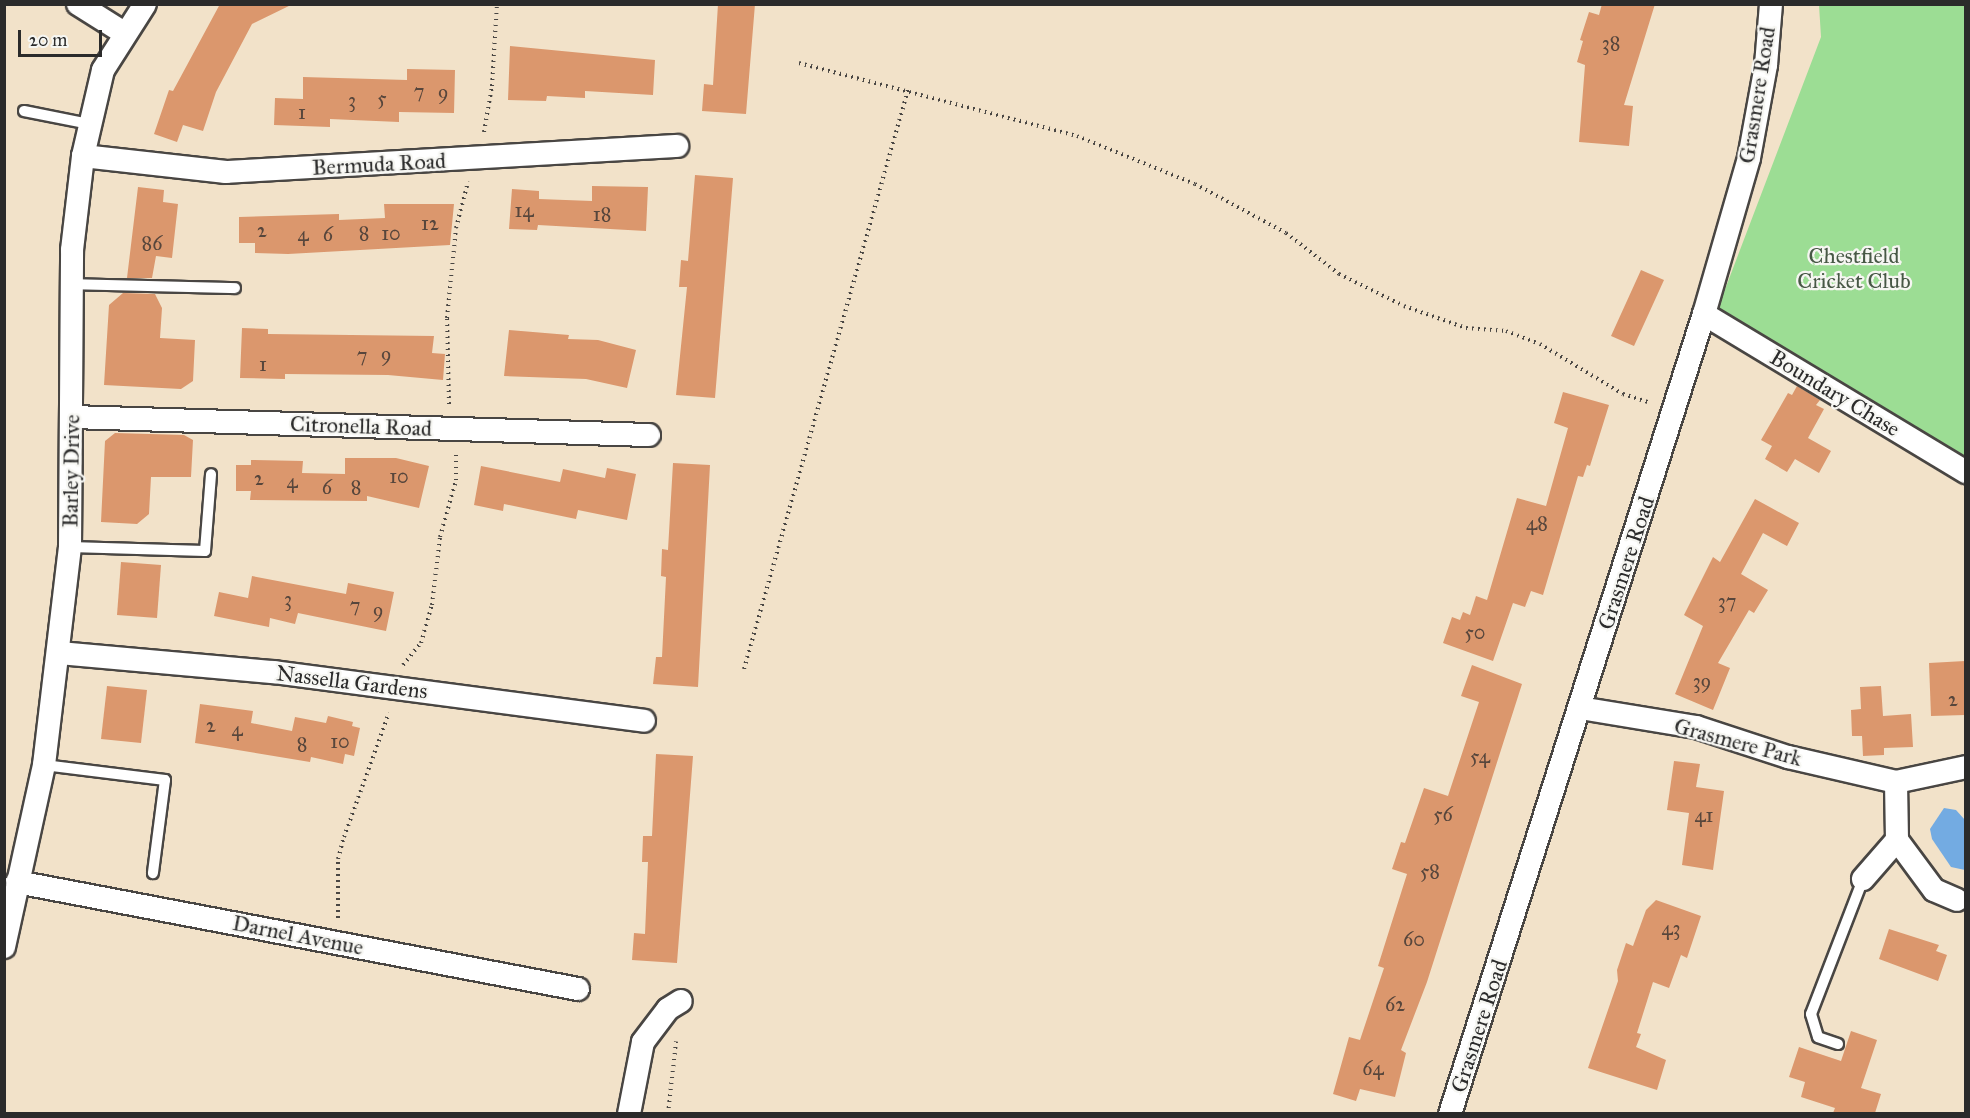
<!DOCTYPE html>
<style>
body{margin:0}
#map{position:relative;width:1970px;height:1118px;overflow:hidden;background:#f2e2c9;font-family:"IM FELL Great Primer",serif}
div>[style]{position:absolute}
.green>*{inset:0;background:#9cdd94}
.water>*{inset:0;background:#73abe2}
.building>*{inset:0;background:#db976d}
.path>*{height:4px;margin-top:-2px;transform-origin:0;background:repeating-linear-gradient(90deg,#494643 0 1.5px,transparent 0 6px)}
.roads{filter:drop-shadow(2px 0 #494643) drop-shadow(-2px 0 #494643) drop-shadow(0 2px #494643) drop-shadow(0 -2px #494643)}
.lane>*{height:10px;margin:-5px;padding:0 5px;transform-origin:5px;border-radius:5px;background:#fff}
.street>*{height:22px;margin:-11px;padding:0 11px;transform-origin:11px;border-radius:11px;background:#fff}
span{translate:-50% -50%;white-space:nowrap;text-align:center;line-height:1.15;-webkit-text-stroke:4.5px #f6f6f2;paint-order:stroke}
.number-label{font-size:20px;color:#57463c}
.number-label span{-webkit-text-stroke-width:0}
.street-label{font-size:22px;color:#2b2b2b}
.park-label{font-size:22px;color:#475845}
.frame{position:absolute;inset:0;border:6px solid #2b2b2b;pointer-events:none}
.scale{position:absolute;left:18px;top:30px;width:84px;height:27px;box-sizing:border-box;border:3px solid #2b2b2b;border-top:0;padding-left:8px;font-size:18px;line-height:21px;white-space:nowrap;color:#2b2b2b;-webkit-text-stroke:4px #f6f6f2;paint-order:stroke}
</style>
<div id="map">
<div class="green">
<div style="clip-path:polygon(1819px 5px,1965px 5px,1965px 470px,1716px 313px,1821px 37px)"></div>
</div>
<div class="water">
<div style="clip-path:polygon(1944px 808px,1956px 810px,1965px 820px,1965px 870px,1951px 867px,1932px 839px,1930px 829px)"></div>
</div>
<div class="building">
<div style="clip-path:polygon(220px 4px,293px 4px,252px 24px,216px 92px,203px 131px,183px 125px,177px 142px,154px 134px,169px 90px,173px 91px)"></div>
<div style="clip-path:polygon(718px 4px,755px 4px,746px 114px,702px 111px,704px 84px,713px 85px)"></div>
<div style="clip-path:polygon(1602px 4px,1655px 4px,1624px 105px,1633px 106px,1629px 146px,1579px 142px,1585px 65px,1577px 62px,1583px 41px,1580px 40px,1589px 12px,1599px 15px)"></div>
<div style="clip-path:polygon(510px 46px,655px 60px,653px 95px,585px 91px,585px 98px,547px 96px,546px 101px,508px 100px)"></div>
<div style="clip-path:polygon(407px 69px,455px 70px,454px 113px,399px 112px,399px 122px,330px 119px,330px 127px,274px 125px,275px 98px,303px 99px,303px 77px,407px 80px)"></div>
<div style="clip-path:polygon(695px 175px,733px 178px,715px 398px,676px 395px,687px 287px,679px 287px,681px 260px,688px 261px)"></div>
<div style="clip-path:polygon(592px 186px,648px 187px,646px 231px,538px 225px,537px 230px,509px 229px,512px 189px,539px 191px,539px 199px,592px 201px)"></div>
<div style="clip-path:polygon(138px 187px,164px 190px,163px 202px,178px 204px,172px 258px,156px 256px,152px 278px,127px 278px)"></div>
<div style="clip-path:polygon(384px 204px,454px 204px,450px 245px,288px 254px,255px 253px,255px 243px,239px 243px,239px 217px,339px 214px,339px 220px,385px 218px)"></div>
<div style="clip-path:polygon(1641px 270px,1664px 280px,1634px 346px,1611px 336px)"></div>
<div style="clip-path:polygon(123px 293px,155px 294px,162px 308px,160px 338px,195px 340px,193px 381px,181px 389px,104px 385px,109px 305px)"></div>
<div style="clip-path:polygon(242px 328px,268px 329px,268px 334px,434px 336px,432px 353px,445px 354px,443px 380px,388px 375px,285px 374px,285px 379px,240px 378px)"></div>
<div style="clip-path:polygon(509px 330px,569px 335px,568px 339px,598px 340px,636px 350px,627px 388px,586px 379px,504px 376px)"></div>
<div style="clip-path:polygon(1797px 386px,1820px 400px,1816px 405px,1824px 409px,1808px 438px,1831px 451px,1819px 473px,1795px 459px,1787px 472px,1765px 459px,1772px 446px,1761px 440px,1788px 393px,1792px 395px)"></div>
<div style="clip-path:polygon(1563px 392px,1609px 405px,1590px 466px,1587px 465px,1583px 477px,1578px 476px,1543px 595px,1531px 591px,1525px 607px,1513px 603px,1493px 661px,1443px 643px,1452px 617px,1460px 620px,1463px 612px,1470px 615px,1476px 596px,1487px 600px,1517px 498px,1546px 506px,1568px 428px,1554px 423px)"></div>
<div style="clip-path:polygon(115px 433px,184px 435px,193px 440px,191px 477px,151px 477px,149px 514px,137px 524px,101px 522px,105px 441px)"></div>
<div style="clip-path:polygon(345px 458px,396px 458px,429px 466px,419px 508px,367px 496px,367px 501px,250px 500px,251px 491px,236px 491px,236px 465px,251px 465px,251px 460px,303px 461px,302px 473px,345px 474px)"></div>
<div style="clip-path:polygon(673px 463px,710px 465px,698px 687px,653px 684px,656px 657px,662px 657px,666px 577px,661px 576px,662px 549px,668px 550px)"></div>
<div style="clip-path:polygon(481px 466px,560px 482px,563px 469px,605px 478px,607px 468px,636px 474px,627px 520px,578px 510px,576px 519px,504px 504px,503px 511px,474px 505px)"></div>
<div style="clip-path:polygon(1755px 499px,1799px 523px,1787px 546px,1763px 533px,1741px 574px,1768px 590px,1754px 613px,1749px 610px,1718px 663px,1730px 668px,1713px 710px,1675px 694px,1703px 626px,1684px 615px,1713px 557px,1720px 562px)"></div>
<div style="clip-path:polygon(121px 562px,161px 565px,157px 618px,117px 615px)"></div>
<div style="clip-path:polygon(252px 576px,346px 594px,348px 583px,394px 592px,386px 631px,298px 613px,295px 624px,270px 618px,269px 627px,214px 616px,219px 592px,248px 598px)"></div>
<div style="clip-path:polygon(1965px 661px,1965px 715px,1931px 716px,1929px 663px)"></div>
<div style="clip-path:polygon(1472px 665px,1522px 684px,1427px 982px,1401px 1050px,1406px 1053px,1395px 1097px,1360px 1089px,1356px 1101px,1333px 1094px,1349px 1037px,1360px 1040px,1384px 968px,1378px 966px,1407px 874px,1392px 869px,1401px 842px,1405px 843px,1424px 788px,1448px 796px,1479px 702px,1461px 696px)"></div>
<div style="clip-path:polygon(107px 686px,147px 690px,141px 743px,101px 739px)"></div>
<div style="clip-path:polygon(1881px 686px,1883px 716px,1911px 714px,1913px 747px,1884px 748px,1884px 755px,1863px 756px,1862px 736px,1852px 736px,1851px 710px,1861px 709px,1860px 687px)"></div>
<div style="clip-path:polygon(200px 704px,253px 711px,251px 723px,292px 731px,295px 717px,326px 723px,328px 716px,353px 722px,352px 726px,360px 728px,354px 756px,345px 754px,343px 764px,311px 757px,310px 762px,195px 743px)"></div>
<div style="clip-path:polygon(656px 754px,693px 756px,677px 963px,632px 960px,634px 933px,645px 934px,648px 862px,642px 862px,643px 836px,652px 836px)"></div>
<div style="clip-path:polygon(1674px 761px,1700px 764px,1696px 787px,1724px 791px,1713px 870px,1682px 865px,1689px 813px,1667px 810px)"></div>
<div style="clip-path:polygon(1656px 900px,1701px 916px,1687px 958px,1681px 955px,1669px 988px,1653px 982px,1637px 1033px,1641px 1034px,1636px 1047px,1666px 1060px,1657px 1090px,1588px 1068px,1618px 981px,1617px 970px,1626px 943px,1633px 946px,1646px 910px)"></div>
<div style="clip-path:polygon(1889px 929px,1939px 945px,1936px 951px,1947px 955px,1938px 981px,1879px 959px)"></div>
<div style="clip-path:polygon(1851px 1031px,1877px 1040px,1861px 1088px,1881px 1094px,1875px 1113px,1833px 1113px,1835px 1108px,1801px 1097px,1805px 1082px,1789px 1077px,1799px 1047px,1841px 1061px)"></div>
</div>
<div class="path">
<div style="left:799px;top:63px;width:287px;rotate:14.7deg"></div>
<div style="left:1077px;top:136px;width:127px;rotate:22.1deg"></div>
<div style="left:1195px;top:184px;width:103px;rotate:28.3deg"></div>
<div style="left:1286px;top:233px;width:67px;rotate:37.7deg"></div>
<div style="left:1339px;top:274px;width:72px;rotate:26.2deg"></div>
<div style="left:1404px;top:306px;width:66px;rotate:19.5deg"></div>
<div style="left:1466px;top:328px;width:40px;rotate:4.3deg"></div>
<div style="left:1506px;top:331px;width:36px;rotate:21deg"></div>
<div style="left:1540px;top:344px;width:97px;rotate:31.1deg"></div>
<div style="left:1623px;top:394px;width:29px;rotate:18deg"></div>
<div style="left:484px;top:132px;width:47px;rotate:-80.1deg"></div>
<div style="left:492px;top:86px;width:82px;rotate:-86.5deg"></div>
<div style="left:449px;top:404px;width:86px;rotate:-91.3deg"></div>
<div style="left:447px;top:318px;width:90px;rotate:-84.3deg"></div>
<div style="left:456px;top:228px;width:48px;rotate:-75.4deg"></div>
<div style="left:403px;top:665px;width:28px;rotate:-51deg"></div>
<div style="left:421px;top:643px;width:40px;rotate:-74deg"></div>
<div style="left:432px;top:605px;width:68px;rotate:-83.3deg"></div>
<div style="left:440px;top:537px;width:59px;rotate:-74.3deg"></div>
<div style="left:456px;top:480px;width:27px;rotate:-90deg"></div>
<div style="left:744px;top:669px;width:602px;rotate:-74.19deg"></div>
<div style="left:338px;top:918px;width:59px;rotate:-90deg"></div>
<div style="left:338px;top:859px;width:23px;rotate:-75deg"></div>
<div style="left:344px;top:837px;width:132px;rotate:-70.1deg"></div>
<div style="left:668px;top:1114px;width:73px;rotate:-83.7deg"></div>
</div>
<div class="roads">
<div class="lane">
<div style="left:24px;top:111px;width:66px;rotate:11.3deg"></div>
<div style="left:71px;top:284px;width:164px;rotate:1.4deg"></div>
<div style="left:70px;top:547px;width:135px;rotate:1.7deg"></div>
<div style="left:205px;top:551px;width:77px;rotate:-85.5deg"></div>
<div style="left:44px;top:765px;width:122px;rotate:7.1deg"></div>
<div style="left:165px;top:780px;width:94px;rotate:97.4deg"></div>
<div style="left:1838px;top:1044px;width:21px;rotate:-161deg"></div>
<div style="left:1818px;top:1037px;width:24px;rotate:-107deg"></div>
<div style="left:1811px;top:1014px;width:145px;rotate:-68.9deg"></div>
</div>
<div class="street">
<div style="left:78px;top:4px;width:54px;rotate:32.2deg"></div>
<div style="left:83px;top:156px;width:144px;rotate:6.4deg"></div>
<div style="left:226px;top:172px;width:452px;rotate:-3.3deg"></div>
<div style="left:1704px;top:314px;width:306px;rotate:31.1deg"></div>
<div style="left:72px;top:417px;width:577px;rotate:1.79deg"></div>
<div style="left:59px;top:653px;width:216px;rotate:5.1deg"></div>
<div style="left:274px;top:672px;width:373px;rotate:7.5deg"></div>
<div style="left:1580px;top:708px;width:118px;rotate:9.3deg"></div>
<div style="left:1696px;top:727px;width:97px;rotate:18.1deg"></div>
<div style="left:1788px;top:757px;width:111px;rotate:13deg"></div>
<div style="left:1896px;top:782px;width:72px;rotate:-12.1deg"></div>
<div style="left:1896px;top:782px;width:58px;rotate:89deg"></div>
<div style="left:1897px;top:840px;width:62px;rotate:53.5deg"></div>
<div style="left:1934px;top:890px;width:25px;rotate:23deg"></div>
<div style="left:1863px;top:879px;width:52px;rotate:-48.9deg"></div>
<div style="left:17px;top:882px;width:571px;rotate:10.8deg"></div>
<div style="left:4px;top:947px;width:186px;rotate:-77.6deg"></div>
<div style="left:44px;top:765px;width:220px;rotate:-83.2deg"></div>
<div style="left:70px;top:547px;width:297px;rotate:-89.6deg"></div>
<div style="left:72px;top:250px;width:95px;rotate:-83.3deg"></div>
<div style="left:83px;top:156px;width:88px;rotate:-76.9deg"></div>
<div style="left:103px;top:70px;width:78px;rotate:-57.5deg"></div>
<div style="left:629px;top:1114px;width:73px;rotate:-79deg"></div>
<div style="left:643px;top:1042px;width:41px;rotate:-52.9deg"></div>
<div style="left:668px;top:1009px;width:15px;rotate:-32deg"></div>
<div style="left:1450px;top:1114px;width:839px;rotate:-72.39deg"></div>
<div style="left:1704px;top:314px;width:162px;rotate:-73.9deg"></div>
<div style="left:1749px;top:158px;width:95px;rotate:-79.6deg"></div>
<div style="left:1766px;top:65px;width:61px;rotate:-85.3deg"></div>
</div>
</div>
<div class="number-label">
<span style="left:1611px;top:43px">38</span>
<span style="left:419px;top:91px">7</span>
<span style="left:443px;top:92px">9</span>
<span style="left:382px;top:98px">5</span>
<span style="left:352px;top:100px">3</span>
<span style="left:302px;top:112px">1</span>
<span style="left:524px;top:210px">14</span>
<span style="left:602px;top:214px">18</span>
<span style="left:430px;top:223px">12</span>
<span style="left:262px;top:230px">2</span>
<span style="left:364px;top:233px">8</span>
<span style="left:391px;top:233px">10</span>
<span style="left:303px;top:234px">4</span>
<span style="left:328px;top:234px">6</span>
<span style="left:152px;top:243px">86</span>
<span style="left:386px;top:354px">9</span>
<span style="left:362px;top:355px">7</span>
<span style="left:263px;top:364px">1</span>
<span style="left:399px;top:476px">10</span>
<span style="left:259px;top:478px">2</span>
<span style="left:292px;top:481px">4</span>
<span style="left:327px;top:487px">6</span>
<span style="left:356px;top:487px">8</span>
<span style="left:1537px;top:523px">48</span>
<span style="left:288px;top:599px">3</span>
<span style="left:1727px;top:601px">37</span>
<span style="left:355px;top:605px">7</span>
<span style="left:378px;top:610px">9</span>
<span style="left:1475px;top:632px">50</span>
<span style="left:1702px;top:681px">39</span>
<span style="left:1953px;top:699px">2</span>
<span style="left:211px;top:725px">2</span>
<span style="left:237px;top:729px">4</span>
<span style="left:340px;top:741px">10</span>
<span style="left:302px;top:744px">8</span>
<span style="left:1480px;top:756px">54</span>
<span style="left:1443px;top:814px">56</span>
<span style="left:1704px;top:815px">41</span>
<span style="left:1430px;top:871px">58</span>
<span style="left:1671px;top:928px">43</span>
<span style="left:1414px;top:939px">60</span>
<span style="left:1395px;top:1004px">62</span>
<span style="left:1373px;top:1068px">64</span>
</div>
<div class="street-label">
<span style="left:1757px;top:95px;rotate:-81deg">Grasmere Road</span>
<span style="left:379px;top:164px;rotate:-3deg">Bermuda Road</span>
<span style="left:1835px;top:393px;rotate:31deg">Boundary Chase</span>
<span style="left:361px;top:426px;rotate:2deg">Citronella Road</span>
<span style="left:71px;top:471px;rotate:-89deg">Barley Drive</span>
<span style="left:1626px;top:563px;rotate:-72deg">Grasmere Road</span>
<span style="left:352px;top:682px;rotate:7deg">Nassella Gardens</span>
<span style="left:1738px;top:742px;rotate:15deg">Grasmere Park</span>
<span style="left:298px;top:935px;rotate:11deg">Darnel Avenue</span>
<span style="left:1479px;top:1026px;rotate:-72deg">Grasmere Road</span>
</div>
<div class="park-label">
<span style="left:1854px;top:268px">Chestfield<br>Cricket Club</span>
</div>
<div class="frame"></div>
<div class="scale">20 m</div>
</div>
